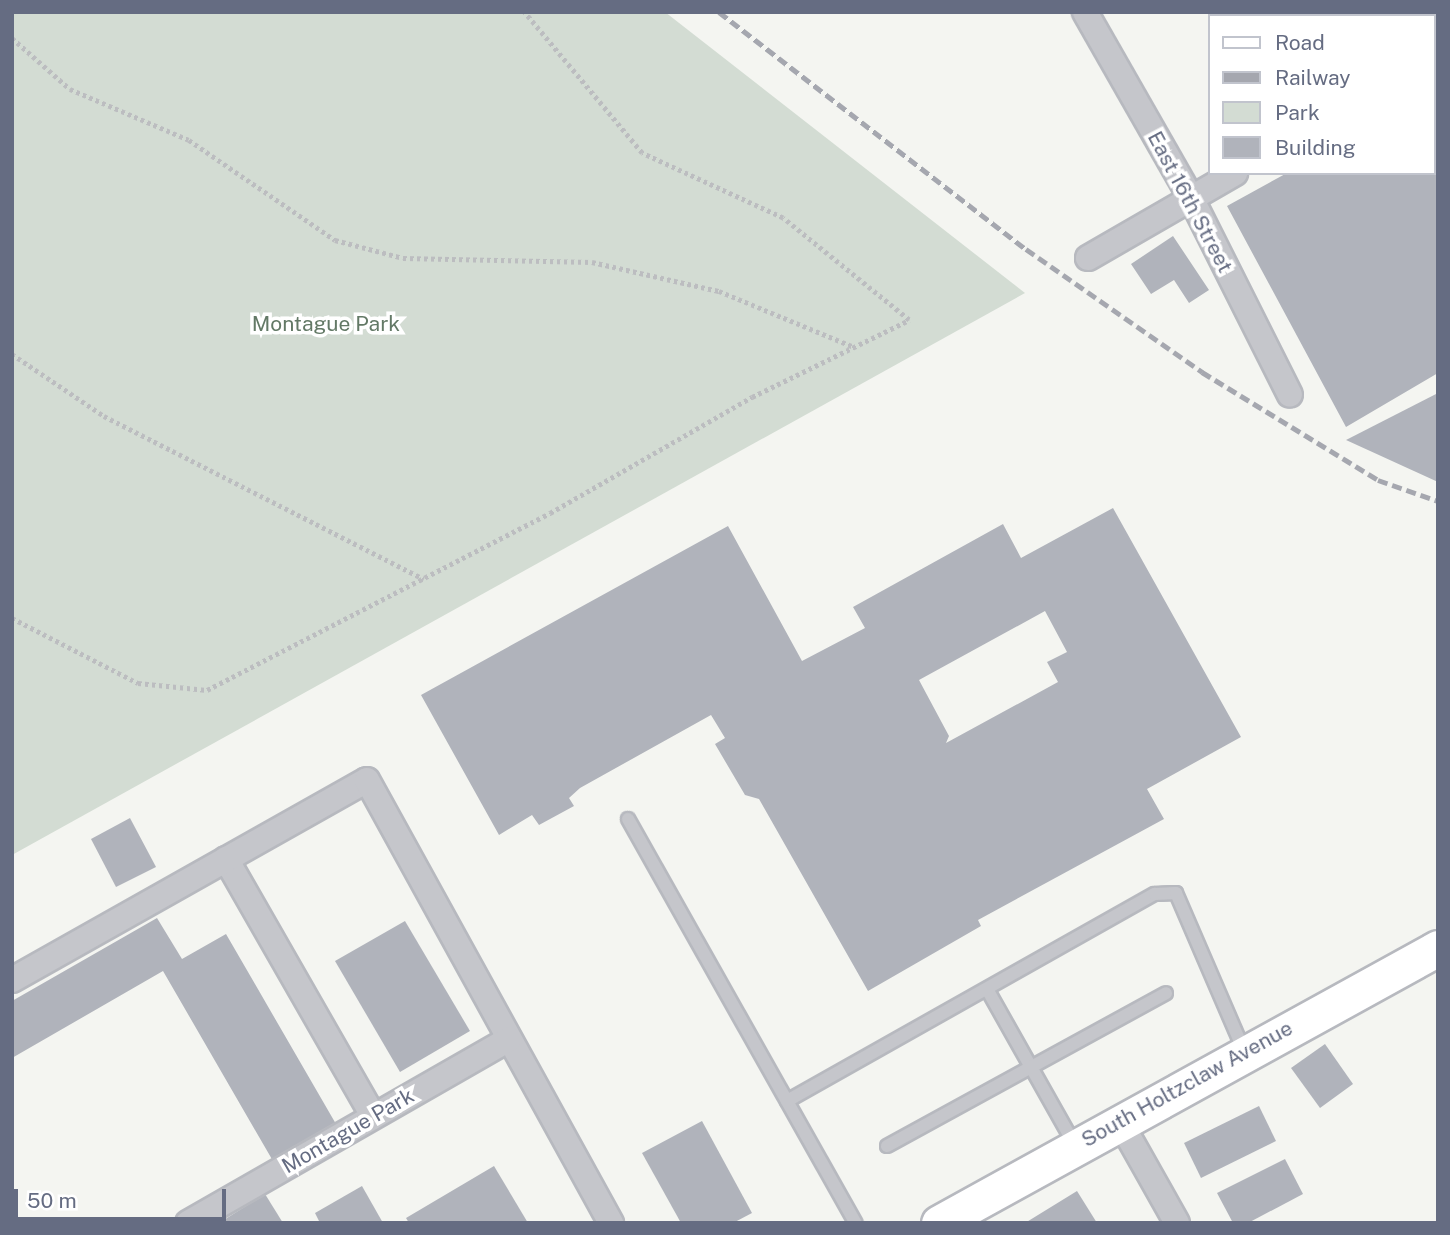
<!DOCTYPE html>
<style>
body{margin:0}
#map{position:relative;width:1450px;height:1235px;overflow:hidden;background:#f4f5f1;font-family:"Public Sans",sans-serif}
div>[style]{position:absolute}
.green>*{inset:0;background:#d3dcd3}
.building>*{inset:0;background:#b0b3bb}
.path>*{height:4.5px;margin-top:-2.25px;transform-origin:0;background:repeating-linear-gradient(90deg,#bcbdc0 0 3.5px,transparent 0 7px)}
.roads{filter:drop-shadow(2px 0 #b7b9bf) drop-shadow(-2px 0 #b7b9bf) drop-shadow(0 2px #b7b9bf) drop-shadow(0 -2px #b7b9bf)}
.service>*{height:12px;margin:-6px;padding:0 6px;transform-origin:6px;border-radius:6px;background:#c5c6cb}
.minor>*{height:24px;margin:-12px;padding:0 12px;transform-origin:12px;border-radius:12px;background:#c5c6cb}
.secondary>*{height:35px;margin:-17.5px;padding:0 17.5px;transform-origin:17.5px;border-radius:17.5px;background:#fff}
.rail>*{height:5px;margin-top:-2.5px;transform-origin:0;background:repeating-linear-gradient(90deg,#a5a7af 0 10px,transparent 0 15px)}
span{translate:-50% -50%;white-space:nowrap;text-align:center;line-height:1.15;-webkit-text-stroke:7px #fff;paint-order:stroke}
.street-label{font-size:21px;color:#656c82}
.park-label{font-size:21px;color:#637966}
.frame{position:absolute;inset:0;border:14px solid #656c82;pointer-events:none}
.legend{position:absolute;left:1208px;top:14px;width:228px;height:161px;box-sizing:border-box;background:#fff;border:2px solid #c1c4cd;margin:0;padding:9px 12px;list-style:none;font-size:21px;color:#656c82}
.legend li{display:flex;align-items:center;gap:14px;height:35px}
.legend b{width:35px;border:2px solid #c1c4cd}
.scale{position:absolute;left:14px;top:1189px;width:212px;height:32px;box-sizing:border-box;border:4px solid #656c82;border-top:0;padding-left:9px;font-size:21px;line-height:24px;white-space:nowrap;color:#656c82;-webkit-text-stroke:5px #fff;paint-order:stroke}
</style>
<div id="map">
<div class="green">
<div style="clip-path:polygon(12px 12px,665px 12px,1025px 293px,12px 855px)"></div>
</div>
<div class="building">
<div style="clip-path:polygon(1421px 12px,1415px 16px,1359px 14px,1362px 12px)"></div>
<div style="clip-path:polygon(1438px 91px,1438px 373px,1346px 427px,1227px 206px,1287px 173px,1434px 173px)"></div>
<div style="clip-path:polygon(1173px 236px,1209px 290px,1189px 303px,1174px 280px,1151px 294px,1131px 264px)"></div>
<div style="clip-path:polygon(1438px 393px,1438px 482px,1346px 440px)"></div>
<div style="clip-path:polygon(evenodd,1113px 508px,1241px 737px,1147px 789px,1164px 819px,978px 920px,981px 926px,868px 991px,759px 799px,745px 795px,715px 744px,725px 738px,711px 715px,580px 788px,569px 798px,574px 806px,539px 825px,532px 815px,499px 835px,421px 695px,728px 526px,802px 661px,865px 628px,853px 607px,1003px 524px,1021px 558px,1113px 508px,1045px 611px,1067px 652px,1047px 662px,1058px 682px,946px 743px,949px 736px,919px 680px,1045px 611px)"></div>
<div style="clip-path:polygon(130px 818px,156px 867px,116px 887px,91px 839px)"></div>
<div style="clip-path:polygon(157px 918px,182px 959px,226px 934px,336px 1124px,273px 1161px,163px 971px,12px 1058px,12px 1001px)"></div>
<div style="clip-path:polygon(405px 921px,470px 1031px,400px 1072px,335px 961px)"></div>
<div style="clip-path:polygon(1325px 1044px,1353px 1084px,1320px 1108px,1291px 1068px)"></div>
<div style="clip-path:polygon(1259px 1106px,1276px 1141px,1201px 1178px,1184px 1143px)"></div>
<div style="clip-path:polygon(702px 1121px,752px 1213px,733px 1223px,681px 1223px,642px 1153px)"></div>
<div style="clip-path:polygon(1285px 1159px,1303px 1194px,1248px 1223px,1233px 1223px,1217px 1193px)"></div>
<div style="clip-path:polygon(494px 1166px,528px 1223px,409px 1223px,406px 1218px)"></div>
<div style="clip-path:polygon(362px 1186px,383px 1223px,320px 1223px,315px 1213px)"></div>
<div style="clip-path:polygon(1077px 1191px,1097px 1223px,1025px 1223px)"></div>
<div style="clip-path:polygon(265px 1194px,283px 1223px,219px 1223px)"></div>
</div>
<div class="path">
<div style="left:12px;top:38px;width:77px;rotate:41.3deg"></div>
<div style="left:70px;top:89px;width:129px;rotate:23.2deg"></div>
<div style="left:189px;top:140px;width:177px;rotate:34.4deg"></div>
<div style="left:335px;top:240px;width:70px;rotate:14.8deg"></div>
<div style="left:403px;top:258px;width:189px;rotate:1.2deg"></div>
<div style="left:592px;top:262px;width:130px;rotate:12.9deg"></div>
<div style="left:719px;top:291px;width:146px;rotate:22.5deg"></div>
<div style="left:12px;top:354px;width:111px;rotate:34deg"></div>
<div style="left:104px;top:416px;width:359px;rotate:27deg"></div>
<div style="left:12px;top:618px;width:142px;rotate:27.3deg"></div>
<div style="left:138px;top:683px;width:69px;rotate:5.8deg"></div>
<div style="left:207px;top:690px;width:386px;rotate:-27.3deg"></div>
<div style="left:550px;top:513px;width:233px;rotate:-29.9deg"></div>
<div style="left:752px;top:397px;width:175px;rotate:-26.1deg"></div>
<div style="left:909px;top:320px;width:162px;rotate:-141deg"></div>
<div style="left:783px;top:218px;width:155px;rotate:-155.3deg"></div>
<div style="left:642px;top:153px;width:184px;rotate:-129.9deg"></div>
</div>
<div class="roads">
<div class="service">
<div style="left:628px;top:819px;width:464px;rotate:60.6deg"></div>
<div style="left:987px;top:989px;width:179px;rotate:60.6deg"></div>
<div style="left:787px;top:1101px;width:422px;rotate:-29.4deg"></div>
<div style="left:1155px;top:894px;width:21px;rotate:-3deg"></div>
<div style="left:1176px;top:893px;width:172px;rotate:66.7deg"></div>
<div style="left:887px;top:1146px;width:318px;rotate:-28.7deg"></div>
</div>
<div class="minor">
<div style="left:1085px;top:12px;width:214px;rotate:60.3deg"></div>
<div style="left:1191px;top:198px;width:220px;rotate:63.3deg"></div>
<div style="left:1434px;top:60px;width:4px;rotate:-27deg"></div>
<div style="left:1088px;top:258px;width:170px;rotate:-30deg"></div>
<div style="left:226px;top:859px;width:296px;rotate:60.2deg"></div>
<div style="left:12px;top:980px;width:407px;rotate:-29.4deg"></div>
<div style="left:367px;top:780px;width:506px;rotate:61.15deg"></div>
<div style="left:1119px;top:1120px;width:118px;rotate:60.6deg"></div>
<div style="left:188px;top:1223px;width:370px;rotate:-29.8deg"></div>
</div>
<div class="secondary">
<div style="left:939px;top:1223px;width:570px;rotate:-28.86deg"></div>
</div>
</div>
<div class="rail">
<div style="left:719px;top:12px;width:388px;rotate:37.7deg"></div>
<div style="left:1026px;top:249px;width:215px;rotate:34.9deg"></div>
<div style="left:1202px;top:372px;width:206px;rotate:31.5deg"></div>
<div style="left:1378px;top:480px;width:64px;rotate:19.3deg"></div>
</div>
<div class="street-label">
<span style="left:1190px;top:202px;rotate:62deg">East 16th Street</span>
<span style="left:1187px;top:1084px;rotate:-29deg">South Holtzclaw Avenue</span>
<span style="left:348px;top:1131px;rotate:-30deg">Montague Park</span>
</div>
<div class="park-label">
<span style="left:326px;top:324px">Montague Park</span>
</div>
<div class="frame"></div>
<ul class="legend">
<li><b style="height:9px;background:#fff"></b>Road</li>
<li><b style="height:9px;background:#a5a7af"></b>Railway</li>
<li><b style="height:19px;background:#d3dcd3"></b>Park</li>
<li><b style="height:19px;background:#b0b3bb"></b>Building</li>
</ul>
<div class="scale">50 m</div>
</div>
